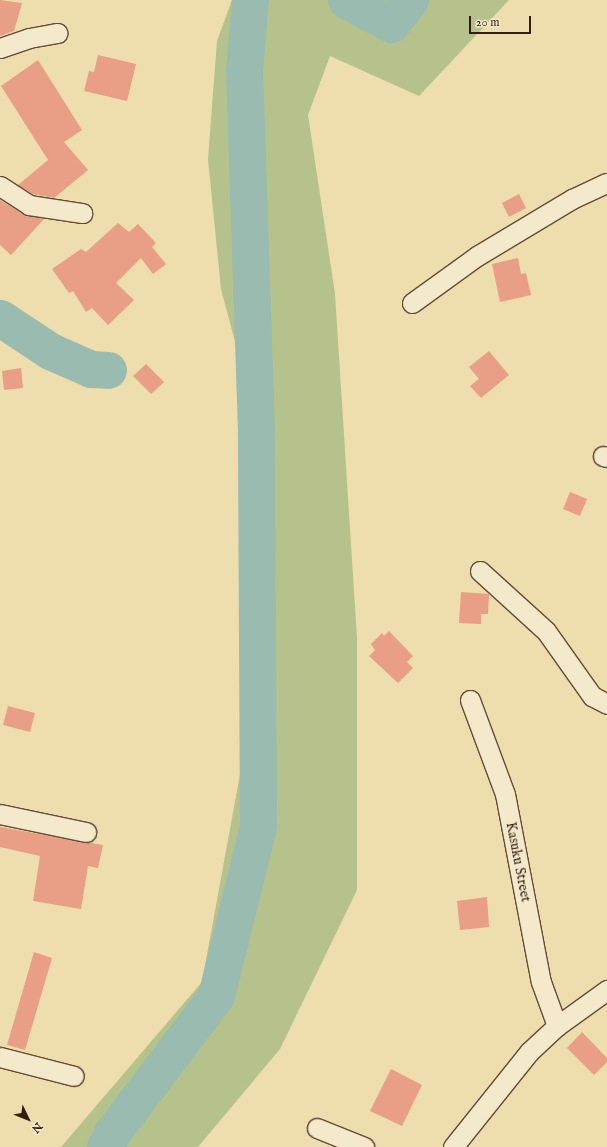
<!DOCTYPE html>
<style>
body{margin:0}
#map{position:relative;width:607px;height:1147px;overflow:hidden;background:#eeddad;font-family:"IM FELL English",serif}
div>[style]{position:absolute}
.green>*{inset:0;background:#b6c28b}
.river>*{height:37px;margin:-18.5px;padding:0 18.5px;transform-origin:18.5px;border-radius:18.5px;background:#9abbaf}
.building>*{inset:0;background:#e89f86}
.roads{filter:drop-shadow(1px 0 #624c38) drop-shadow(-1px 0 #624c38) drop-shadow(0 1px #624c38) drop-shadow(0 -1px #624c38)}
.minor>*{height:19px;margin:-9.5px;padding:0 9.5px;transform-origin:9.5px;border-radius:9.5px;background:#f4e9ca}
span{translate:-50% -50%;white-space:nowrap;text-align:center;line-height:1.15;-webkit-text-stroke:3.5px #f4e9ca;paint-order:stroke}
.street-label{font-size:14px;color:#331c11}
.north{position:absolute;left:8px;top:1099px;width:40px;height:40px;-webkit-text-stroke:3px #f4e9ca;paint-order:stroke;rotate:133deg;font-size:11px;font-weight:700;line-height:16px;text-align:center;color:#331c11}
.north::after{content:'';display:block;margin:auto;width:14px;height:18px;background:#331c11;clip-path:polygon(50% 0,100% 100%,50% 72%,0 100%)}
.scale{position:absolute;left:469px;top:16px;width:62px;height:18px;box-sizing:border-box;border:2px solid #331c11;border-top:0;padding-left:5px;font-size:12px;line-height:14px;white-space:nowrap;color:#331c11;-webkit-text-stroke:3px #f4e9ca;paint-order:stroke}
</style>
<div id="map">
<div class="green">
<div style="clip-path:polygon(232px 0,509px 0,419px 96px,330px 56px,308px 115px,335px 294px,357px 638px,357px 890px,280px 1049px,198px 1147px,61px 1147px,202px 982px,258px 676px,257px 424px,221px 289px,208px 159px,217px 41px)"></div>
</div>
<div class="river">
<div style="left:346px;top:0;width:51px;rotate:28.1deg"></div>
<div style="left:391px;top:24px;width:31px;rotate:-52deg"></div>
<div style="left:0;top:318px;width:60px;rotate:33.4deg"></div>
<div style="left:50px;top:351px;width:45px;rotate:23.7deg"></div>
<div style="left:91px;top:369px;width:17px;rotate:3deg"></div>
<div style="left:105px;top:1147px;width:16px;rotate:-63deg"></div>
<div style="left:112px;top:1133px;width:172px;rotate:-52.8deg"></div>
<div style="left:216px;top:996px;width:175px;rotate:-76.1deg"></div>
<div style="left:258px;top:826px;width:395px;rotate:-90.3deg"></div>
<div style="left:256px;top:431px;width:361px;rotate:-91.9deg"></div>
<div style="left:244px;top:70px;width:70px;rotate:-85.1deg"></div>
</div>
<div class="building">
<div style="clip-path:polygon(0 0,22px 3px,14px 31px,0 36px)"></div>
<div style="clip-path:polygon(98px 55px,136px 64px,127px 101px,84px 91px,89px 71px,94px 72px)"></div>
<div style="clip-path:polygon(38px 60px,82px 130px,64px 142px,88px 170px,54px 198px,33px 194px,18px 185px,48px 160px,1px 86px)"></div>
<div style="clip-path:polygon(519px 194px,526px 208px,509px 217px,502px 203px)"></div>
<div style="clip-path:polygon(0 200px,23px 214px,44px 219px,11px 255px,0 245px)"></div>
<div style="clip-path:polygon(118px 223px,129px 232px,138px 224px,156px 243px,152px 247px,166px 264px,153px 274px,141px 258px,116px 283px,134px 300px,108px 325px,92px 308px,86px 312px,73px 291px,69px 293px,52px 269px,81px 249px,86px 252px)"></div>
<div style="clip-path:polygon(518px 258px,521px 274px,526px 273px,531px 295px,500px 302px,492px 264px)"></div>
<div style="clip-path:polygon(489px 351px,509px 375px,481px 398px,470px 386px,479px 379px,469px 367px)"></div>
<div style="clip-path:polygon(146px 364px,164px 382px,151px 394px,133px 376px)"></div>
<div style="clip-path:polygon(21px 368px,23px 388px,4px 390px,2px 371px)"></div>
<div style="clip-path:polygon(570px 492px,587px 499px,580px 516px,563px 509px)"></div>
<div style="clip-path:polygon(461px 592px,489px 594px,488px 614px,481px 614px,481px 624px,459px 623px)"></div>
<div style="clip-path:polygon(389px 631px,413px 656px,407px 662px,413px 668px,398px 683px,369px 656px,375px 650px,371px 644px,382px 633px,384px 636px)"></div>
<div style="clip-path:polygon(8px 706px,35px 713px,30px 732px,3px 725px)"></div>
<div style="clip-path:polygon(0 827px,103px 845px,98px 868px,88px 866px,81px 909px,33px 901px,40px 856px,0 847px)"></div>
<div style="clip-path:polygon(487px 897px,489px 927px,460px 930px,457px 901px)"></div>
<div style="clip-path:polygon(34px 952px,52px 958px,25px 1050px,7px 1045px)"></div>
<div style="clip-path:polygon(582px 1032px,607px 1058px,607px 1062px,594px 1075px,567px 1048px)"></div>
<div style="clip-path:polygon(391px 1069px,422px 1085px,402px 1126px,370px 1111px)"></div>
</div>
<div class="roads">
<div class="minor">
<div style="left:0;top:48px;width:31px;rotate:-19deg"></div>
<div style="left:29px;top:38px;width:29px;rotate:-10deg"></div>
<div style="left:0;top:186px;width:35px;rotate:33deg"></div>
<div style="left:29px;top:205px;width:54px;rotate:8.6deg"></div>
<div style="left:412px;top:303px;width:80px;rotate:-35.9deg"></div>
<div style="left:477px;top:256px;width:111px;rotate:-31deg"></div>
<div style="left:572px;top:199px;width:38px;rotate:-25deg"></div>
<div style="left:603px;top:456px;width:4px;rotate:14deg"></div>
<div style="left:480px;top:571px;width:89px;rotate:42.3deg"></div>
<div style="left:546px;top:631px;width:80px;rotate:54.7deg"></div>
<div style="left:592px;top:696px;width:17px;rotate:28deg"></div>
<div style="left:470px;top:700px;width:100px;rotate:69.6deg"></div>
<div style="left:505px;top:794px;width:191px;rotate:79.2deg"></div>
<div style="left:541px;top:982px;width:47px;rotate:70deg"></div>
<div style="left:0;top:814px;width:88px;rotate:11.8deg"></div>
<div style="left:0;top:1057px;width:76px;rotate:14.4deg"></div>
<div style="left:317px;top:1128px;width:51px;rotate:22deg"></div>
<div style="left:453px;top:1147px;width:122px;rotate:-51.3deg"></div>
<div style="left:529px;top:1052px;width:38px;rotate:-43deg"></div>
<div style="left:557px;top:1026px;width:62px;rotate:-35.8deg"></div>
</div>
</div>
<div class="street-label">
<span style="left:518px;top:862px;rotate:79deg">Kasuku Street</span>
</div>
<div class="north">N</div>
<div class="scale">20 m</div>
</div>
